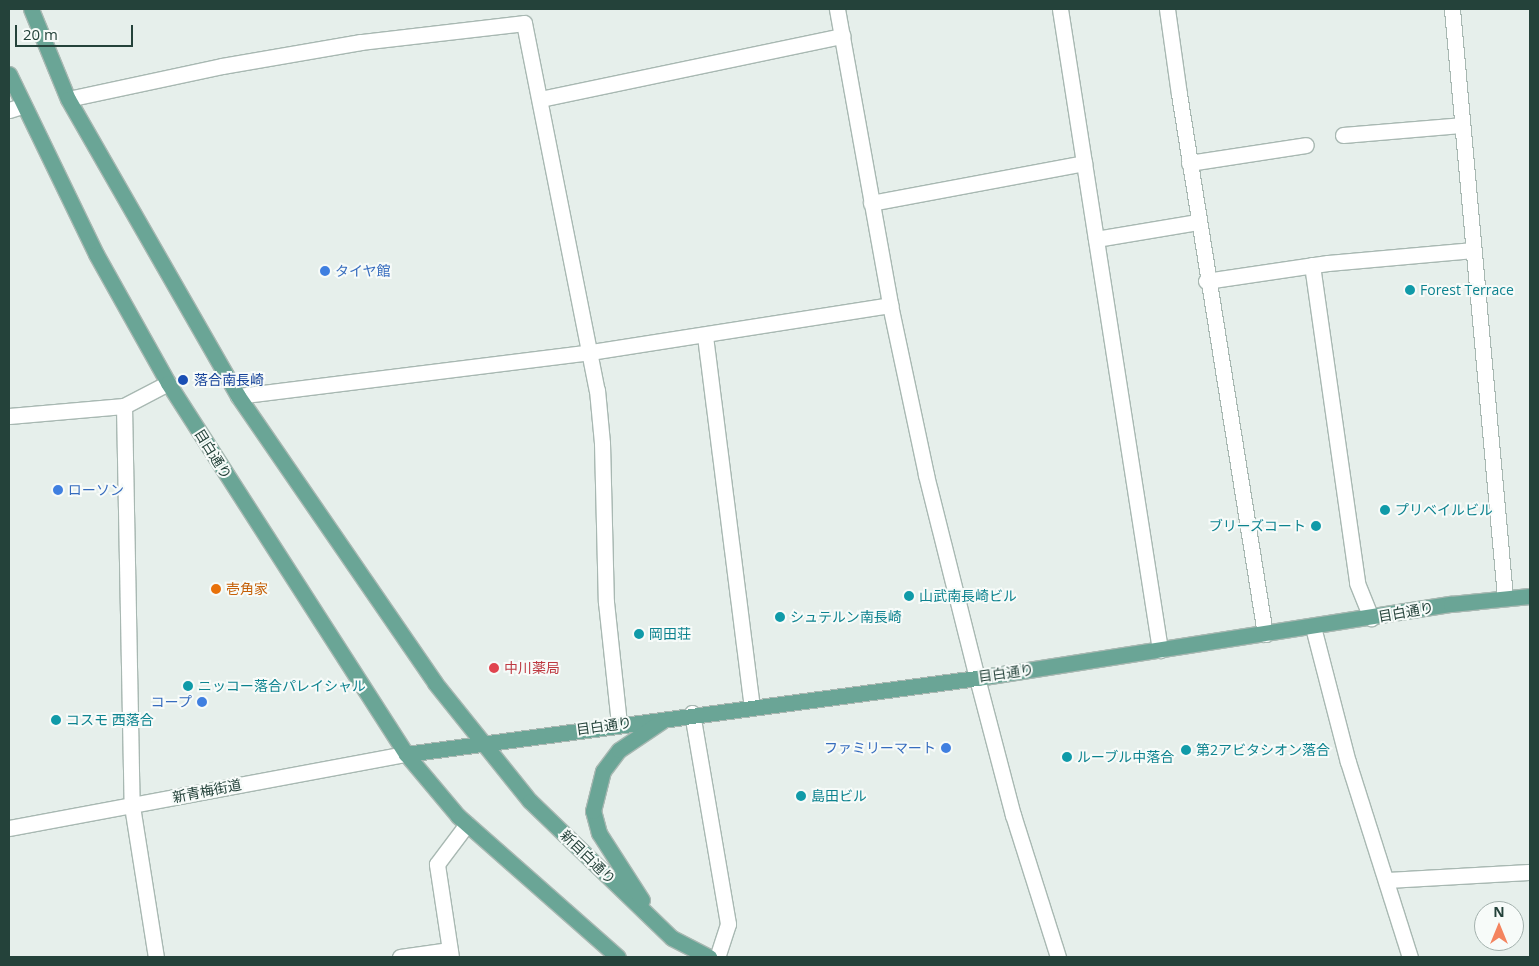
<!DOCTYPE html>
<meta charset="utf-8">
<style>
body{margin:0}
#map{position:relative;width:1539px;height:966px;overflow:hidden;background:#e6efeb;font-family:"Open Sans","Noto Sans JP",sans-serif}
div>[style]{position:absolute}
.roads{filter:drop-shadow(1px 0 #a8b8b2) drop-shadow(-1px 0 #a8b8b2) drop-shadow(0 1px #a8b8b2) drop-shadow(0 -1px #a8b8b2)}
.service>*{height:15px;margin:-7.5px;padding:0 7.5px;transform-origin:7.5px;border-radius:7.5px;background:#fff}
.minor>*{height:15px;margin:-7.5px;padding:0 7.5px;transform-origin:7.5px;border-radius:7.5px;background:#fff}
.secondary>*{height:15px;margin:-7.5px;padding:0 7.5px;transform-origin:7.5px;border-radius:7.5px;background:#fff}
.primary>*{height:15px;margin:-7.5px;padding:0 7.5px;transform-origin:7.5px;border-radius:7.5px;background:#6aa596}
.dots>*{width:14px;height:14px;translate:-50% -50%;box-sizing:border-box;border:2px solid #f7fbf9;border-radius:50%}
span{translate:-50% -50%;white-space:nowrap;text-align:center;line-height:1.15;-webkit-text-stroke:4px #f7fbf9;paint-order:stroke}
.shop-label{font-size:14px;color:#366cbe}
.left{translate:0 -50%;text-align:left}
.right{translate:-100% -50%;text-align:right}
.culture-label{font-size:14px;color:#0d838f}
.transit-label{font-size:14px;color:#164399}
.street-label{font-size:14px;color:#24423a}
.food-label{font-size:14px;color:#c56008}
.health-label{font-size:14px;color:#be3a42}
.frame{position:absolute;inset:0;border:10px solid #24423a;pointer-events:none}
.north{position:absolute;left:1474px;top:901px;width:50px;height:50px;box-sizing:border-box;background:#f7fbf9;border:1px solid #a3b1ad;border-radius:50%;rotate:0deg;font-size:14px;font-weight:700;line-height:20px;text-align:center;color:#24423a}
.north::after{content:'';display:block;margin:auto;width:18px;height:22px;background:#f4845f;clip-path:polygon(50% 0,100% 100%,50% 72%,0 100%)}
.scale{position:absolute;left:15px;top:25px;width:118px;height:22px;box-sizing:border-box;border:2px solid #24423a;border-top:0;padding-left:6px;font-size:15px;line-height:18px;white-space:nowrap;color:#24423a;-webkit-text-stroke:4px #f7fbf9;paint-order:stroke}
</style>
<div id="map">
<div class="roads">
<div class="service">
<div style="left:1179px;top:94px;width:547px;rotate:80.95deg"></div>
<div style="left:68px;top:99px;width:157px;rotate:-12.1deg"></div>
<div style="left:222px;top:66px;width:141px;rotate:-9.8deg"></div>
<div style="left:361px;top:42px;width:164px;rotate:-6.6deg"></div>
<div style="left:524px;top:23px;width:374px;rotate:78.8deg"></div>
<div style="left:597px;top:390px;width:53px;rotate:84.6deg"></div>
<div style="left:602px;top:443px;width:159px;rotate:88.6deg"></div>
<div style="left:606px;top:602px;width:123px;rotate:83.9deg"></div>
<div style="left:540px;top:99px;width:309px;rotate:-11.8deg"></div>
<div style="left:1096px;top:239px;width:103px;rotate:-9.5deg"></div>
<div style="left:1312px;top:265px;width:321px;rotate:81.9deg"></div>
<div style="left:1357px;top:583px;width:38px;rotate:68deg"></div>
<div style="left:1206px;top:281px;width:123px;rotate:-8.4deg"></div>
<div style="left:1328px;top:263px;width:146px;rotate:-5.1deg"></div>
<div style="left:1313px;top:627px;width:139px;rotate:75.5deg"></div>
<div style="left:1348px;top:762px;width:205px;rotate:72.4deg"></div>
<div style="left:977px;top:678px;width:142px;rotate:75.3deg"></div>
<div style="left:1013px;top:815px;width:149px;rotate:72.4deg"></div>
<div style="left:692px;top:713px;width:214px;rotate:80.3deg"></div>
<div style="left:728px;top:924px;width:35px;rotate:108deg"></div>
<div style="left:1386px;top:880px;width:144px;rotate:-3.2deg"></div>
<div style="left:400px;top:957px;width:50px;rotate:-8deg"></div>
</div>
<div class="minor">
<div style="left:837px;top:9px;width:301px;rotate:79.8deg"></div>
<div style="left:890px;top:305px;width:174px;rotate:78deg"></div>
<div style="left:926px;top:475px;width:209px;rotate:75.9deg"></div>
<div style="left:1060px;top:9px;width:649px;rotate:81.13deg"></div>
<div style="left:1167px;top:9px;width:86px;rotate:82deg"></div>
<div style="left:1452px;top:9px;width:590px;rotate:84.85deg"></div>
<div style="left:9px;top:110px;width:14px;rotate:-17deg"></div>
<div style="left:1343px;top:135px;width:118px;rotate:-4.8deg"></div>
<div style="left:1189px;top:163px;width:118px;rotate:-8.7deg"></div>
<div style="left:871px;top:203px;width:217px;rotate:-10.6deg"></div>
<div style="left:705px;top:336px;width:373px;rotate:82.8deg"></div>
<div style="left:238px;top:396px;width:356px;rotate:-7.1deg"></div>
<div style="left:591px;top:352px;width:303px;rotate:-8.9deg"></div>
<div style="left:124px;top:406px;width:400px;rotate:88.9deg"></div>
<div style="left:132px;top:806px;width:153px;rotate:81deg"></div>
<div style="left:9px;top:416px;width:115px;rotate:-5deg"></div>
<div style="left:124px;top:406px;width:50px;rotate:-27.6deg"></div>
<div style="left:451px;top:957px;width:94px;rotate:-98.6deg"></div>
<div style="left:437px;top:864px;width:50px;rotate:-53.1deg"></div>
</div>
<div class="secondary">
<div style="left:9px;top:828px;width:404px;rotate:-10.6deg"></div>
</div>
<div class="primary">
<div style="left:31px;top:9px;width:97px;rotate:67.7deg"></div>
<div style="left:68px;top:99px;width:342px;rotate:60.2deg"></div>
<div style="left:238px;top:396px;width:348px;rotate:55.5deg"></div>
<div style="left:435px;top:683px;width:151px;rotate:51.2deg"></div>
<div style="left:530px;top:801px;width:197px;rotate:44deg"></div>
<div style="left:672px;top:938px;width:42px;rotate:27.2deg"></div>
<div style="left:9px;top:74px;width:200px;rotate:64.2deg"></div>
<div style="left:96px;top:254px;width:148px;rotate:60.8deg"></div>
<div style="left:168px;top:383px;width:441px;rotate:57.3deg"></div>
<div style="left:406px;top:754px;width:81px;rotate:50deg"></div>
<div style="left:458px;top:816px;width:213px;rotate:41.4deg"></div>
<div style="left:406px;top:754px;width:576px;rotate:-7.58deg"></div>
<div style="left:977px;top:678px;width:480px;rotate:-8.9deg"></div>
<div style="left:1451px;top:604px;width:79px;rotate:-5.8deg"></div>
<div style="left:642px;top:900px;width:80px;rotate:-122.7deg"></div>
<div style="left:599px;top:833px;width:23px;rotate:-105deg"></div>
<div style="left:593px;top:811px;width:41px;rotate:-76deg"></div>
<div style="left:603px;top:771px;width:26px;rotate:-53deg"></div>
<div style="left:619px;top:750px;width:52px;rotate:-34deg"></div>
</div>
</div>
<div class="dots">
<div style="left:325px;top:271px;background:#3f7fe0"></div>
<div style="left:1410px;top:290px;background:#0f9aa8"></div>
<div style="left:183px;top:380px;background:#1a4fb4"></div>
<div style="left:58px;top:490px;background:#3f7fe0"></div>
<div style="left:1385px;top:510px;background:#0f9aa8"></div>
<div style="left:1316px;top:526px;background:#0f9aa8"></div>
<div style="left:216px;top:589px;background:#e8710a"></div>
<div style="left:909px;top:596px;background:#0f9aa8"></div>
<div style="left:780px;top:617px;background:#0f9aa8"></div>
<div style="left:639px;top:634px;background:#0f9aa8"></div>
<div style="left:494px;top:668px;background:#e0444e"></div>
<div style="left:188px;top:686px;background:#0f9aa8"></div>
<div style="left:202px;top:702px;background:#3f7fe0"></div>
<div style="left:56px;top:720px;background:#0f9aa8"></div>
<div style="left:946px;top:748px;background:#3f7fe0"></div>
<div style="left:1186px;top:750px;background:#0f9aa8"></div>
<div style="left:1067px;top:757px;background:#0f9aa8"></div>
<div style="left:801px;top:796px;background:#0f9aa8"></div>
</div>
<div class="shop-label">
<span class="left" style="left:335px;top:271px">タイヤ館</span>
<span class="left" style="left:68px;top:490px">ローソン</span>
<span class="right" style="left:192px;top:702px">コープ</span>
<span class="right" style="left:936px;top:748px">ファミリーマート</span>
</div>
<div class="culture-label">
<span class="left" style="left:1420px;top:290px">Forest Terrace</span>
<span class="left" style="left:1395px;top:510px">プリベイルビル</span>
<span class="right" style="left:1306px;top:526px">ブリーズコート</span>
<span class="left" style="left:919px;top:596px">山武南長崎ビル</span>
<span class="left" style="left:790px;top:617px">シュテルン南長崎</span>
<span class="left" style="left:649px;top:634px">岡田荘</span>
<span class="left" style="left:198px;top:686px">ニッコー落合パレイシャル</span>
<span class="left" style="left:66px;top:720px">コスモ 西落合</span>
<span class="left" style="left:1196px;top:750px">第2アビタシオン落合</span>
<span class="left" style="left:1077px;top:757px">ルーブル中落合</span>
<span class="left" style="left:811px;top:796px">島田ビル</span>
</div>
<div class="transit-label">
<span class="left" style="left:194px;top:380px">落合南長崎</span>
</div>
<div class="street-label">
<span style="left:213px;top:454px;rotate:58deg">目白通り</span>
<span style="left:1406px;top:612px;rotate:-10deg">目白通り</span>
<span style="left:1006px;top:673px;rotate:-8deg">目白通り</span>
<span style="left:604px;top:726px;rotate:-8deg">目白通り</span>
<span style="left:207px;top:791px;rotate:-11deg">新青梅街道</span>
<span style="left:588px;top:857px;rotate:44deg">新目白通り</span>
</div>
<div class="food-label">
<span class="left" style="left:226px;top:589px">壱角家</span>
</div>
<div class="health-label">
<span class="left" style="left:504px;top:668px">中川薬局</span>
</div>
<div class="frame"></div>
<div class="north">N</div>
<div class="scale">20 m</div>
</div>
